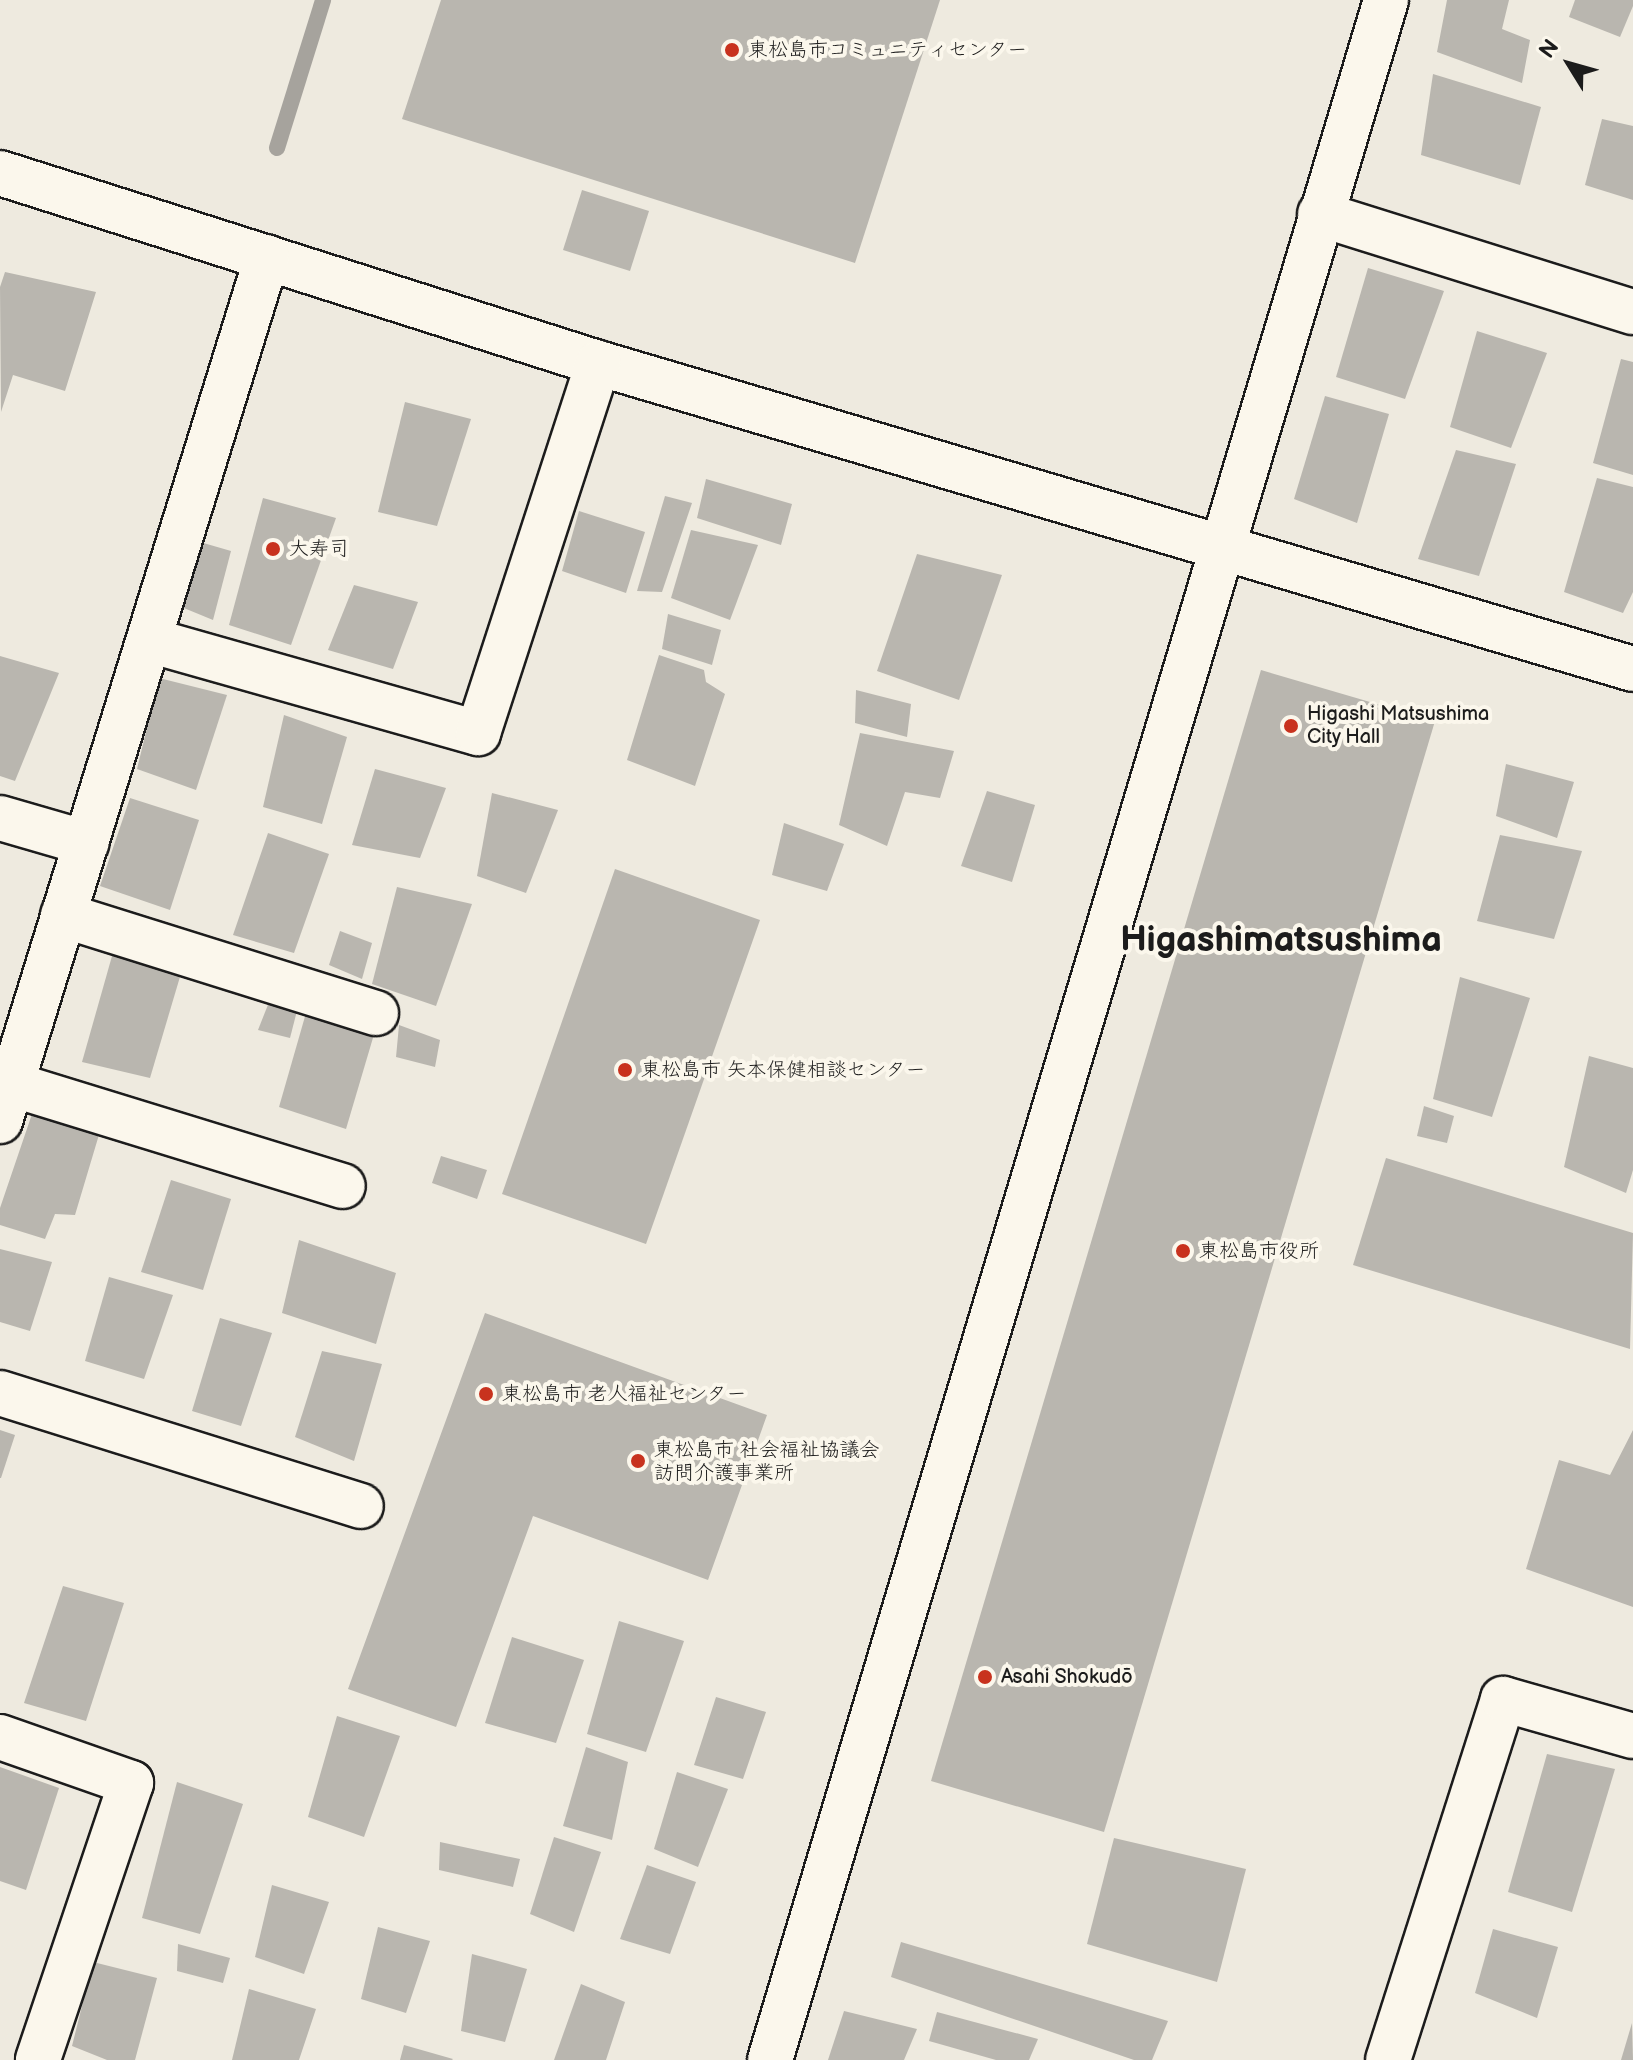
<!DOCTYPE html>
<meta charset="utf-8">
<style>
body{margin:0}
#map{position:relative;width:1633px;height:2060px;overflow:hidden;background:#eeeadf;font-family:"Balsamiq Sans","Klee One",sans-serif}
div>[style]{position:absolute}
.stream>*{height:16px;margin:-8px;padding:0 8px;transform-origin:8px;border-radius:8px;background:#a6a39d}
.building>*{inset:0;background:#b9b6af}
.roads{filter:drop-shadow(2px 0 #1c1c1c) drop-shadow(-2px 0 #1c1c1c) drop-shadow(0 2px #1c1c1c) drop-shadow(0 -2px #1c1c1c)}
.minor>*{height:44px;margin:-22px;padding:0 22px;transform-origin:22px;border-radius:22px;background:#fbf7ec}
.dots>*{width:22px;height:22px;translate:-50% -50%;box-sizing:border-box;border:4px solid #fbf7ec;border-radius:50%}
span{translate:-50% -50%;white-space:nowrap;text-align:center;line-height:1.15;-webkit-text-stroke:8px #fbf7ec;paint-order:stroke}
.poi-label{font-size:20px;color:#1c1c1c}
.left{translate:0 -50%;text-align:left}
.town-label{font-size:36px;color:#1c1c1c;font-weight:700}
.north{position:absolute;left:1529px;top:24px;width:80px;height:80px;-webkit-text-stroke:6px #fbf7ec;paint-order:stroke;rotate:307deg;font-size:22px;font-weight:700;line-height:32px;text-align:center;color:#1c1c1c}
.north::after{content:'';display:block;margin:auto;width:28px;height:36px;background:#1c1c1c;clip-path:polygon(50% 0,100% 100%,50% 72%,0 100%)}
</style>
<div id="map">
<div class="stream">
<div style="left:277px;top:148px;width:155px;rotate:-72.7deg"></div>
</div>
<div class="building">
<div style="clip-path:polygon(441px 0,940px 0,855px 263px,402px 119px)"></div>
<div style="clip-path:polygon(1447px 0,1509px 0,1502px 29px,1530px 40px,1522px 83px,1437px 52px)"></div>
<div style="clip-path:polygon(1575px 0,1633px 0,1633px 6px,1620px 37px,1569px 17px)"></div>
<div style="clip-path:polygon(1433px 74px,1541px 107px,1520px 185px,1421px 155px)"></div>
<div style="clip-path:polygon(1602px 119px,1633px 126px,1633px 200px,1585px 185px)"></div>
<div style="clip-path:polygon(582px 190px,649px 211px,630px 271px,563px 250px)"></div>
<div style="clip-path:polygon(1368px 268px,1444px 291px,1405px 399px,1336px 377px)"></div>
<div style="clip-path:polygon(5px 272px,96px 292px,65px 391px,13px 375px,1px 412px,0 287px)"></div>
<div style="clip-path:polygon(1477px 331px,1547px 353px,1511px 448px,1450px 427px)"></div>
<div style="clip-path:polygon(1621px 359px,1633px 362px,1633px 475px,1593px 463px)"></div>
<div style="clip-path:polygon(1325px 396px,1389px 414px,1357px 523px,1294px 499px)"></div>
<div style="clip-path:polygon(405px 402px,471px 419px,437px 526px,378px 512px)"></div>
<div style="clip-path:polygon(1456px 450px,1516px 464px,1479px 576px,1418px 559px)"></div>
<div style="clip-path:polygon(1597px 478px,1633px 487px,1633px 592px,1623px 613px,1564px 592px)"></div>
<div style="clip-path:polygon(706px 479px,792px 504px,781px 545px,697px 518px)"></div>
<div style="clip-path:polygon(665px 496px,692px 503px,662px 592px,637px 591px)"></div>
<div style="clip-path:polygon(263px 498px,336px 518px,291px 645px,229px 625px)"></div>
<div style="clip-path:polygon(579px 511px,645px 532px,626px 593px,562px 571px)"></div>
<div style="clip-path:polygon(691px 530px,758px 545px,730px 620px,671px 598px)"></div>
<div style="clip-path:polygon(200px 542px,231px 551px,213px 620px,179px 606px)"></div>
<div style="clip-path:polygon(917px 554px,1002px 575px,959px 700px,877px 671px)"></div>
<div style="clip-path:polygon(354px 585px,418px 602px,393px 669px,328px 650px)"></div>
<div style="clip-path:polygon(668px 614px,721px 630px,712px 665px,662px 649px)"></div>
<div style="clip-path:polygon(659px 655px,704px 670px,706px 682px,725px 694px,695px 786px,627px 760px)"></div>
<div style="clip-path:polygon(0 656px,59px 673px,15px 781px,0 776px)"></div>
<div style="clip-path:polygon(1261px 670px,1435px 721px,1104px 1832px,931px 1781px)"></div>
<div style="clip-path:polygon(159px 678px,227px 695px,196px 790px,137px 769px)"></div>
<div style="clip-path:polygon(856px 690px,911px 704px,907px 737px,855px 723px)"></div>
<div style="clip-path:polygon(284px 715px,347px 737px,322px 824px,263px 807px)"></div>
<div style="clip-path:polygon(860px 733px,954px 751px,940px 798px,905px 792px,887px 846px,839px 825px)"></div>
<div style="clip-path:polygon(1506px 764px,1574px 782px,1557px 838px,1496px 816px)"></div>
<div style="clip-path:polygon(375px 769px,446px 788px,420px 858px,352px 845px)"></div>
<div style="clip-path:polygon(987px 791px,1035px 805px,1012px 882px,961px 866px)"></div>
<div style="clip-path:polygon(492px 793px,558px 810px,526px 893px,477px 876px)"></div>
<div style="clip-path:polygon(130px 798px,199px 820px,170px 910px,100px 886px)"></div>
<div style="clip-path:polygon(784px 823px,844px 844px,827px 891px,772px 875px)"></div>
<div style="clip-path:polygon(268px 833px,329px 854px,294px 953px,233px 935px)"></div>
<div style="clip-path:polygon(1500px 835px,1582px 851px,1554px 939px,1477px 921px)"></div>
<div style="clip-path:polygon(615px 869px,760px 920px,646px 1244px,502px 1194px)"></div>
<div style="clip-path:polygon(397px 887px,472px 904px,436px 1006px,372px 984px)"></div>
<div style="clip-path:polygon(340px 931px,372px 943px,362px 979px,329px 965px)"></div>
<div style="clip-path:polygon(114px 949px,182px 970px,150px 1078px,82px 1062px)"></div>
<div style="clip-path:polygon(1460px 977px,1530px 998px,1492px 1117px,1433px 1099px)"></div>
<div style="clip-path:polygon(273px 992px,299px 1003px,290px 1038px,258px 1030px)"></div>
<div style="clip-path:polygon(308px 1006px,375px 1031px,346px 1129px,279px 1107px)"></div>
<div style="clip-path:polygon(399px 1025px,440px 1040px,435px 1067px,396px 1057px)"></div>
<div style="clip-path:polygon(1589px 1056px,1633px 1068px,1633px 1170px,1626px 1193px,1564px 1167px)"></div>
<div style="clip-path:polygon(1424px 1106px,1454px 1116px,1447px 1143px,1417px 1136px)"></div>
<div style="clip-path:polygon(33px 1111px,101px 1128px,75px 1215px,55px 1214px,45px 1239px,0 1225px,0 1208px)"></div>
<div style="clip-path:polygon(441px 1156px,487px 1170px,477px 1199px,432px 1183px)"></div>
<div style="clip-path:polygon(1386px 1158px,1633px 1233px,1630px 1349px,1353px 1265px)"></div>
<div style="clip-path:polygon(171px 1180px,231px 1199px,203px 1290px,141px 1272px)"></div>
<div style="clip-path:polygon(299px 1240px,396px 1273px,376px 1344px,282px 1313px)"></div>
<div style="clip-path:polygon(0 1249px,52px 1262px,30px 1331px,0 1322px)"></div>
<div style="clip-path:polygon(109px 1277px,173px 1295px,144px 1379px,85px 1361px)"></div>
<div style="clip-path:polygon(485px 1313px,767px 1415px,708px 1580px,533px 1516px,456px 1727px,348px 1689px)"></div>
<div style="clip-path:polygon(220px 1318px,272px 1333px,241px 1426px,192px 1411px)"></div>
<div style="clip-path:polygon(322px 1351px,382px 1364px,354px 1461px,295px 1437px)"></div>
<div style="clip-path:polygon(0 1430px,15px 1435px,1px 1478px,0 1478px)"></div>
<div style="clip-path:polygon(1633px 1430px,1633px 1607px,1526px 1569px,1559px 1460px,1610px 1475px)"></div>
<div style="clip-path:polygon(63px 1586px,124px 1603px,86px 1721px,24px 1703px)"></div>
<div style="clip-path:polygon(619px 1621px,684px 1641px,646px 1752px,587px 1734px)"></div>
<div style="clip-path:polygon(512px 1637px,584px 1660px,556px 1743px,485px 1723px)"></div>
<div style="clip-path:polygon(716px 1697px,766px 1712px,743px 1779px,694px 1765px)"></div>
<div style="clip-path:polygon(337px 1716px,400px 1736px,364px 1837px,308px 1817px)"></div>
<div style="clip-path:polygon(586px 1747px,628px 1762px,612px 1840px,563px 1826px)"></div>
<div style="clip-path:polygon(1547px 1754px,1615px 1769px,1572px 1912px,1508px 1892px)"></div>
<div style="clip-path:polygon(0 1767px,59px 1788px,26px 1890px,0 1881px)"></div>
<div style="clip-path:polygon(677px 1772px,728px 1789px,698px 1867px,654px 1849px)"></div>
<div style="clip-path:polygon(177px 1782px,243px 1804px,200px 1934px,142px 1918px)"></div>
<div style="clip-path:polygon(554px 1837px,601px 1852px,574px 1932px,530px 1914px)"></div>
<div style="clip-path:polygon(1114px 1838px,1246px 1869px,1217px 1982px,1087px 1944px)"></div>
<div style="clip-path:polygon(440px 1842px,520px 1859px,513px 1887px,439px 1870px)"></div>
<div style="clip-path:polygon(647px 1865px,696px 1882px,670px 1954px,620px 1939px)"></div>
<div style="clip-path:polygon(272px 1885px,329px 1902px,304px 1974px,255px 1957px)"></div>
<div style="clip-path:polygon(378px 1927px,430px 1941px,406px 2013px,361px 1999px)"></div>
<div style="clip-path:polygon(1493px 1929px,1558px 1947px,1537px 2018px,1475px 1993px)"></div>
<div style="clip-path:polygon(901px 1942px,1168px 2021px,1152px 2060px,1134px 2060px,891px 1977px)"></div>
<div style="clip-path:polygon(178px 1944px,230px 1958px,223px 1983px,177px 1971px)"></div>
<div style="clip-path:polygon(472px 1954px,527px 1969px,505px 2042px,461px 2031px)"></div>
<div style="clip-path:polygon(93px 1962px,157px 1978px,135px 2060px,107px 2060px,72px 2046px)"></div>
<div style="clip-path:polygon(581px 1984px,625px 2002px,606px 2060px,554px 2060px)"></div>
<div style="clip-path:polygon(249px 1989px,316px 2009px,299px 2060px,232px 2060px)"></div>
<div style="clip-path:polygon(844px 2011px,917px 2029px,904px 2060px,828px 2060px)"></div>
<div style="clip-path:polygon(937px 2012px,1038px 2039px,1029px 2060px,996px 2060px,929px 2041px)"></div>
<div style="clip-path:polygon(1632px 2023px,1633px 2060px,1621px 2060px)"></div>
<div style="clip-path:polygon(404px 2045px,453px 2059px,452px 2060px,400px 2060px)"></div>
</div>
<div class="roads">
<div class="minor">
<div style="left:0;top:173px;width:627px;rotate:17.63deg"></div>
<div style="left:598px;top:363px;width:1079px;rotate:16.47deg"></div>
<div style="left:1320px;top:214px;width:328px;rotate:17.4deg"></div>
<div style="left:149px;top:640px;width:342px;rotate:15.8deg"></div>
<div style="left:478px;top:733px;width:389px;rotate:-72deg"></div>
<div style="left:0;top:818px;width:90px;rotate:16.2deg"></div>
<div style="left:63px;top:915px;width:328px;rotate:17.4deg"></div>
<div style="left:11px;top:1084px;width:347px;rotate:17.1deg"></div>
<div style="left:0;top:1121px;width:904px;rotate:-72.83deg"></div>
<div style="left:0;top:1393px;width:378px;rotate:17.4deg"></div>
<div style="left:0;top:1737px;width:139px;rotate:19.3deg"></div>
<div style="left:131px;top:1783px;width:292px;rotate:108.6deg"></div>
<div style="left:770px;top:2060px;width:2150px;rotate:-73.35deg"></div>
<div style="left:1388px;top:2060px;width:379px;rotate:-72.3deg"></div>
<div style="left:1503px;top:1699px;width:135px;rotate:15.9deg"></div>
</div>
</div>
<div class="dots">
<div style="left:732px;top:50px;background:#c8321e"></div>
<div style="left:273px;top:549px;background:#c8321e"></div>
<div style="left:1291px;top:726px;background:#c8321e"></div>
<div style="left:625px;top:1070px;background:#c8321e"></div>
<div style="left:1183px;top:1251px;background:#c8321e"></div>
<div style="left:486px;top:1394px;background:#c8321e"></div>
<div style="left:638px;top:1461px;background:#c8321e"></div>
<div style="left:985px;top:1677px;background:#c8321e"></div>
</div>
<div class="poi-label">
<span class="left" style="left:748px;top:50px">東松島市コミュニティセンター</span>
<span class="left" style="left:289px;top:549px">大寿司</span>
<span class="left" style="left:1307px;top:726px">Higashi Matsushima<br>City Hall</span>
<span class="left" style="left:641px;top:1070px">東松島市 矢本保健相談センター</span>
<span class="left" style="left:1199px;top:1251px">東松島市役所</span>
<span class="left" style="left:502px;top:1394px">東松島市 老人福祉センター</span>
<span class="left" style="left:654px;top:1462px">東松島市 社会福祉協議会<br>訪問介護事業所</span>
<span class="left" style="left:1001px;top:1677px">Asahi Shokudō</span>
</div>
<div class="town-label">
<span style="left:1281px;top:941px">Higashimatsushima</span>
</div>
<div class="north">N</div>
</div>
